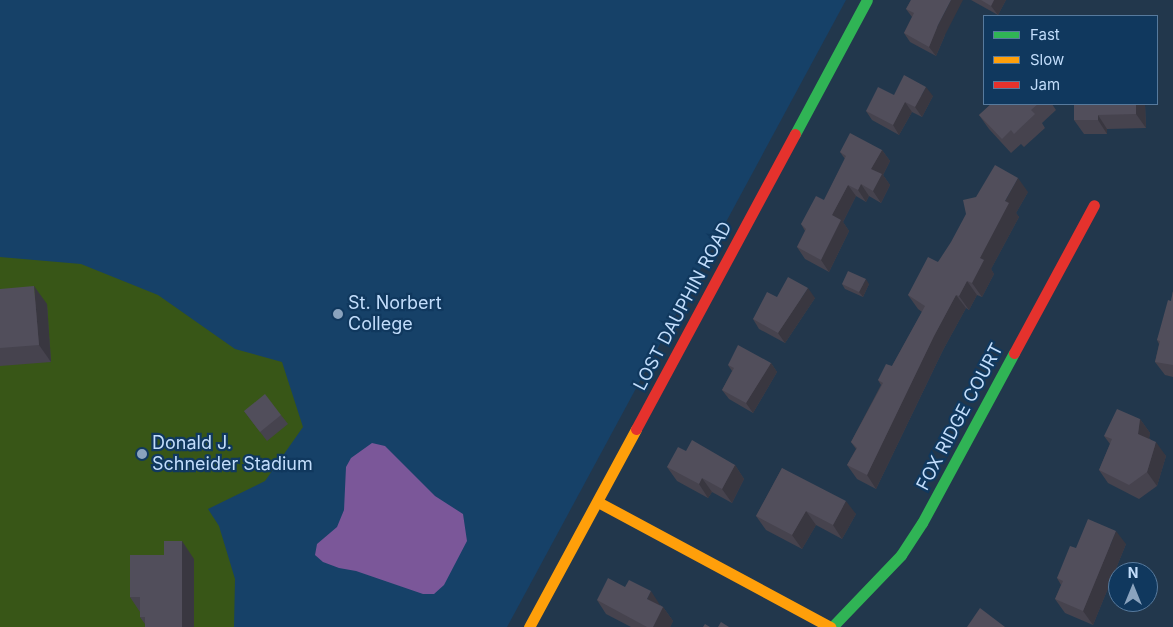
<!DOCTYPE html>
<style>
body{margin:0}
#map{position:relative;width:1173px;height:627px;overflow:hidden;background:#22374c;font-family:Inter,sans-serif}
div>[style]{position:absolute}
.built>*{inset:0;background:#164168}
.green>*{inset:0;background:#385617}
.water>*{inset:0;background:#7b5799}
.fast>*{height:11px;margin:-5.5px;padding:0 5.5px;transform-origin:5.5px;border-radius:5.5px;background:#30b455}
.slow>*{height:11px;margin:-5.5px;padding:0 5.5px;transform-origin:5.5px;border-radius:5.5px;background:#ff9f0a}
.jam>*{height:11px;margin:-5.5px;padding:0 5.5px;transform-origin:5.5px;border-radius:5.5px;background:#e5322d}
.wall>*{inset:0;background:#46434e}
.shaded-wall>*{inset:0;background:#393740}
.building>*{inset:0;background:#514e5b}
.dots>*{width:14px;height:14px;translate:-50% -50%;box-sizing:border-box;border:2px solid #10385e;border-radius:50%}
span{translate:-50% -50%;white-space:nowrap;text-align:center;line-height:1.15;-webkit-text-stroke:4.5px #10385e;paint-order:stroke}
.poi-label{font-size:18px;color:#c2ddfb}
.left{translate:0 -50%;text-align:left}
.street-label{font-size:18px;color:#c2ddfb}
.legend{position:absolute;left:983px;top:15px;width:175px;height:90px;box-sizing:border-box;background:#10385e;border:1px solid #577a9d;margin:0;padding:6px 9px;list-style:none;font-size:15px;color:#c2ddfb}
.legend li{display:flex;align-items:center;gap:10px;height:25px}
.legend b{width:25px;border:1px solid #577a9d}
.north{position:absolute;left:1108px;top:562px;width:50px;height:50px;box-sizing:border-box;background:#10385e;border:1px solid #577a9d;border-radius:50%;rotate:0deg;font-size:14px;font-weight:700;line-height:20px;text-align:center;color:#c2ddfb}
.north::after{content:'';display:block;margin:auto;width:18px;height:22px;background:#8aa3be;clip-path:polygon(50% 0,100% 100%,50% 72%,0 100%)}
</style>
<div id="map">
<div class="built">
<div style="clip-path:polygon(0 0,846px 0,507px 627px,0 627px)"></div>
</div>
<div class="green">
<div style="clip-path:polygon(0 257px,81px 264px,158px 295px,235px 349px,282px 362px,303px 427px,265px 481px,208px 509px,219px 526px,235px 579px,234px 627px,0 627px)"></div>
</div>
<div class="water">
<div style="clip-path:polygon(372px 443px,385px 446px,435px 496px,463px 514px,467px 541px,444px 585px,434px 594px,423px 594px,356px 571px,339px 568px,323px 562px,315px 555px,317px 544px,337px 527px,344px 510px,346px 467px,351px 458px)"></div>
</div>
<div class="fast">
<div style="left:795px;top:134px;width:152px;rotate:-61.8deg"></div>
<div style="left:832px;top:627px;width:100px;rotate:-46.2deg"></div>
<div style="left:901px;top:555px;width:38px;rotate:-57deg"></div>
<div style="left:922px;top:523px;width:193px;rotate:-61.6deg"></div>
</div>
<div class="slow">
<div style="left:598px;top:502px;width:264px;rotate:28.3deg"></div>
<div style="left:529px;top:627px;width:225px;rotate:-61.6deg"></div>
</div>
<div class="jam">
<div style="left:1014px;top:353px;width:168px;rotate:-61.6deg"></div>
<div style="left:636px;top:429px;width:335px;rotate:-61.7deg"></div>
</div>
<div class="wall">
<div style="clip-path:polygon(911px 0,945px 35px,936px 56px,910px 42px,904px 33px,912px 17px,906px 9px)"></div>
<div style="clip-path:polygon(971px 0,1006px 0,998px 15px)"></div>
<div style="clip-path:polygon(894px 95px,933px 96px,922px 117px,912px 112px,899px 135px,872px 120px,866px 111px)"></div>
<div style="clip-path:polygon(991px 104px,1052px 104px,1056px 110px,1042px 123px,1045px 128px,1024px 147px,1021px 144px,1011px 153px,989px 129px,979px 115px)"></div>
<div style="clip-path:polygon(1074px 104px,1145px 104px,1146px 128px,1107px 129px,1107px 134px,1084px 134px,1074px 120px)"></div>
<div style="clip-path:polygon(882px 150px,890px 161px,883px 175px,890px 185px,881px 203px,869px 196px,866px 202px,856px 196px,843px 222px,849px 231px,829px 272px,805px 259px,797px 247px,805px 231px,801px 224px,824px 200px,845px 159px,840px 152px)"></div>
<div style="clip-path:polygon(1028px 192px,1016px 213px,1019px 217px,991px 269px,994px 274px,982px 297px,977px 295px,969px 310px,966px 308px,943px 350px,876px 489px,857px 479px,847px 465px,856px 449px,851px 442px,881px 385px,878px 380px,892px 366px,922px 312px,918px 309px,908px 295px,938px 262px)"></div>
<div style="clip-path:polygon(842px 284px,869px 284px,863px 297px,845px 289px)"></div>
<div style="clip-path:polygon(0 289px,47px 304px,51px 362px,0 366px)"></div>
<div style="clip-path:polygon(1173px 291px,1173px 377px,1165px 375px,1155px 362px,1159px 344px,1157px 340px,1171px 301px)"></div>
<div style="clip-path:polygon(777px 297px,815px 298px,785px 343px,759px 329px,753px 319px)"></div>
<div style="clip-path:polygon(771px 363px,777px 372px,753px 413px,729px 399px,722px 390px,732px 371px,728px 365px)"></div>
<div style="clip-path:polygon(244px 411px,281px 415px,288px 424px,267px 441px)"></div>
<div style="clip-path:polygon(1140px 419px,1150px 433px,1149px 438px,1166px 456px,1157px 486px,1139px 499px,1108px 483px,1099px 470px,1110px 444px,1104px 436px)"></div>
<div style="clip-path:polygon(686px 451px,735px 465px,744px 479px,732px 503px,712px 492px,708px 498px,677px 481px,667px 467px)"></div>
<div style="clip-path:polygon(782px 468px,856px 514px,842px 539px,816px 525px,802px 549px,766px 530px,756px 516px)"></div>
<div style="clip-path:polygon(1126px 544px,1093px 625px,1065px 613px,1055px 599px,1061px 585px,1057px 578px,1076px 548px)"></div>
<div style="clip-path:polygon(194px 559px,194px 627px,145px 627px,145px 624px,140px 617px,140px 612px,130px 597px)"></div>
<div style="clip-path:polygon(597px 600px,660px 605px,663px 607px,673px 621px,670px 627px,631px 627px,606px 614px)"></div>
</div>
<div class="shaded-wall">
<div style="clip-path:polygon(951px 0,963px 0,945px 35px,936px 56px,929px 47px,938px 25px)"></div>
<div style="clip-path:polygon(994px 0,1006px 0,998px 15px,991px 6px)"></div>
<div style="clip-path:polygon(926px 87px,933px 96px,922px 117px,915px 107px)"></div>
<div style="clip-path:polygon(905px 102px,912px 112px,899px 135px,893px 125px)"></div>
<div style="clip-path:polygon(1136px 104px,1145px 104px,1146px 128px,1136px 114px)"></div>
<div style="clip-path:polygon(1098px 115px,1107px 129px,1107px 134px,1098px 120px)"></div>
<div style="clip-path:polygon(882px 150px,890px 161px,883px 175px,890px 185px,881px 203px,873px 191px,871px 169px)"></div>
<div style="clip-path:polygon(1018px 178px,1028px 192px,1016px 213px,1019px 217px,991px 269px,994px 274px,982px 297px,972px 283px,980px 258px,1005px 201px)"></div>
<div style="clip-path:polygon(861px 184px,869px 196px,866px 202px,858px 190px)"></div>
<div style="clip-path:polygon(848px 185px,856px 196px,843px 222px,849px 231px,829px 272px,821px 260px,832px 215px)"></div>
<div style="clip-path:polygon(866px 279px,869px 284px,863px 297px,859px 292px)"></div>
<div style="clip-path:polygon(967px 281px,977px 295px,969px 310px,959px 296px)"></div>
<div style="clip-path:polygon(34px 286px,47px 304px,51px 362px,39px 345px)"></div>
<div style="clip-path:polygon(808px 288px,815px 298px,785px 343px,778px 333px)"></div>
<div style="clip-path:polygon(956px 295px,966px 308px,943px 350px,876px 489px,867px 475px,934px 336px)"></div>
<div style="clip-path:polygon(771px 363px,777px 372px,753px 413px,746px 403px)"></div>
<div style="clip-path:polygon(1140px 419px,1150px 433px,1148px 447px,1138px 434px)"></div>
<div style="clip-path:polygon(1156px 442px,1166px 456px,1157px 486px,1147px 472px)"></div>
<div style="clip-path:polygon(735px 465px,744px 479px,732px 503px,722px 489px)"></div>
<div style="clip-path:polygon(702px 478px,712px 492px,708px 498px,699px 484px)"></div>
<div style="clip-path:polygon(846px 501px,856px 514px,842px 539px,833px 525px)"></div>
<div style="clip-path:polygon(806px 511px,816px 525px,802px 549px,792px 535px)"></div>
<div style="clip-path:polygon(1116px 531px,1126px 544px,1093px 625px,1083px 611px)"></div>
<div style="clip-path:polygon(182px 541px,194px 559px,194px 627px,182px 627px)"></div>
<div style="clip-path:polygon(651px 591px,660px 605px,657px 613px,647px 599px)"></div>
<div style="clip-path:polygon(663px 607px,673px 621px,670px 627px,653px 627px)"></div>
</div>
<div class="building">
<div style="clip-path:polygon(911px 0,951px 0,938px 25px,929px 47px,904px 33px,914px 13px,906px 9px)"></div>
<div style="clip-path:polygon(981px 0,994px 0,991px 6px)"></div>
<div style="clip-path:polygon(904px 75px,926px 87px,915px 107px,905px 102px,893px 125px,866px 111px,878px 87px,894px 95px)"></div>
<div style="clip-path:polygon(991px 104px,1038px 104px,1031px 110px,1035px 114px,1014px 134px,1011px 130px,1002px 139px,979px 115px)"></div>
<div style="clip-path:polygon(1074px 104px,1136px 104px,1136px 114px,1098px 115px,1098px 120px,1074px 120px)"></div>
<div style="clip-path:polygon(850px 133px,882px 150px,871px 169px,882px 174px,873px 191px,861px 184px,858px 190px,848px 185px,832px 215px,841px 220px,821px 260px,797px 247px,806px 229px,801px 224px,816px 196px,824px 200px,846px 156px,840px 152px)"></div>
<div style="clip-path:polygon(995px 165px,1018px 178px,1005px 201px,1009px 203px,980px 258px,984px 260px,972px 283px,967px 281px,959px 296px,956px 295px,934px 336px,867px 475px,847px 465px,857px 448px,851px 442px,883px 383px,878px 380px,886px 364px,892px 366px,925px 306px,908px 295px,928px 257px,938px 262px,951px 242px,966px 214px,963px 200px,976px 197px)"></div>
<div style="clip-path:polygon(848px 271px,866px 279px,859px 292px,842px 284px)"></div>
<div style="clip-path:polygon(788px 277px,808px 288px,778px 333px,753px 319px,767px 292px,777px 297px)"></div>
<div style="clip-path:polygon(34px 286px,39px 345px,0 348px,0 289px)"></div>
<div style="clip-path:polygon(1173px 291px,1173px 365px,1155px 362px,1160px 341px,1157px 340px,1168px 300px,1171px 301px)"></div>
<div style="clip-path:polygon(738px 345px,771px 363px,746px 403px,722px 390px,734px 368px,728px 365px)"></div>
<div style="clip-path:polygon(265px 394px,281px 415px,260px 432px,244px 411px)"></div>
<div style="clip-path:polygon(1117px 409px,1140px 419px,1138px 434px,1156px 442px,1147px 472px,1129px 485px,1099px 470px,1112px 439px,1104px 436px)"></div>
<div style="clip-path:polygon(692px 440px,735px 465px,722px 489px,702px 478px,699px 484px,667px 467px,678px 447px,686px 451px)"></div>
<div style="clip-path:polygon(782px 468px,846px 501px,833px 525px,806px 511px,792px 535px,756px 516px)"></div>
<div style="clip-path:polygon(1088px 519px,1116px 531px,1083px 611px,1055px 599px,1063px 581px,1057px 578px,1070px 546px,1076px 548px)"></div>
<div style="clip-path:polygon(164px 541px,182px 541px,182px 627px,145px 627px,145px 617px,140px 617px,140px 597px,130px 597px,130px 555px,164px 555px)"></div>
<div style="clip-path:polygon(608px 578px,625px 587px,629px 580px,651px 591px,647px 599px,663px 607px,653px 627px,647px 627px,597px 600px)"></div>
<div style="clip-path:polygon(980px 608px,1005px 627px,967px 627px)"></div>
<div style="clip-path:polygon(721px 622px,729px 627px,718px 627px)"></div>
<div style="clip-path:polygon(705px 624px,710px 627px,703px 627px)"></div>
</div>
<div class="dots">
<div style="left:338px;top:314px;background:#8aa3be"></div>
<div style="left:142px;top:454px;background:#8aa3be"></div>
</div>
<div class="poi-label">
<span class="left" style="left:348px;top:314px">St. Norbert<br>College</span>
<span class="left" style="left:152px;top:454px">Donald J.<br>Schneider Stadium</span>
</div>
<div class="street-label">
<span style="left:683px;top:306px;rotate:-62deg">LOST DAUPHIN ROAD</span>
<span style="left:960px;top:417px;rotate:-62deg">FOX RIDGE COURT</span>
</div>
<ul class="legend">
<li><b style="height:6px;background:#30b455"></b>Fast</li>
<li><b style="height:6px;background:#ff9f0a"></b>Slow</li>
<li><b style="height:6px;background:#e5322d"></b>Jam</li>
</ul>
<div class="north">N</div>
</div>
